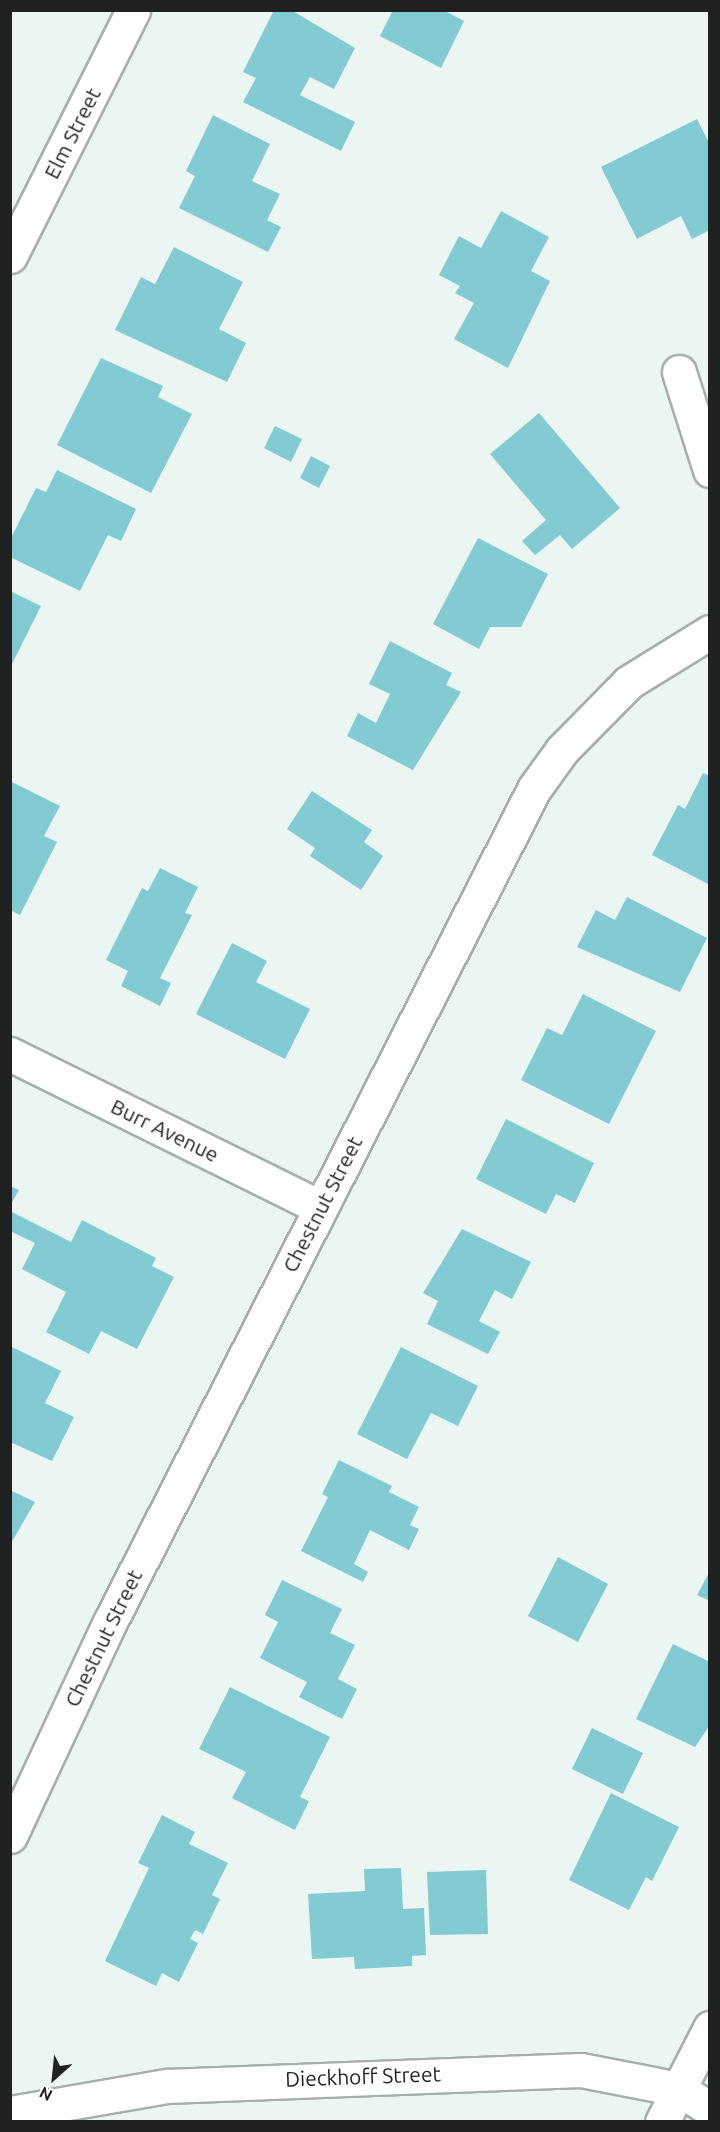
<!DOCTYPE html>
<style>
body{margin:0}
#map{position:relative;width:720px;height:2132px;overflow:hidden;background:#ebf5f2;font-family:Ubuntu,sans-serif}
div>[style]{position:absolute}
.building>*{inset:0;background:#82cbd2}
.roads{filter:drop-shadow(2px 0 #a6afad) drop-shadow(-2px 0 #a6afad) drop-shadow(0 2px #a6afad) drop-shadow(0 -2px #a6afad)}
.minor>*{height:33px;margin:-16.5px;padding:0 16.5px;transform-origin:16.5px;border-radius:16.5px;background:#fff}
span{translate:-50% -50%;white-space:nowrap;text-align:center;line-height:1.15;-webkit-text-stroke:6px #fff;paint-order:stroke}
.street-label{font-size:21px;color:#1f2221}
.frame{position:absolute;inset:0;border:12px solid #1f2221;pointer-events:none}
.north{position:absolute;left:24px;top:2048px;width:60px;height:60px;-webkit-text-stroke:4px #fff;paint-order:stroke;rotate:207deg;font-size:16px;font-weight:700;line-height:24px;text-align:center;color:#1f2221}
.north::after{content:'';display:block;margin:auto;width:21px;height:27px;background:#1f2221;clip-path:polygon(50% 0,100% 100%,50% 72%,0 100%)}
</style>
<div id="map">
<div class="building">
<div style="clip-path:polygon(274px 10px,291px 10px,355px 48px,334px 89px,310px 77px,300px 95px,355px 122px,341px 151px,243px 102px,256px 78px,243px 72px)"></div>
<div style="clip-path:polygon(393px 10px,443px 10px,464px 21px,441px 68px,380px 36px)"></div>
<div style="clip-path:polygon(213px 115px,270px 144px,252px 181px,280px 194px,267px 220px,281px 227px,268px 252px,179px 208px,195px 176px,186px 171px)"></div>
<div style="clip-path:polygon(697px 119px,710px 145px,710px 230px,692px 239px,681px 216px,637px 239px,601px 167px)"></div>
<div style="clip-path:polygon(501px 211px,549px 237px,531px 271px,550px 281px,508px 368px,454px 339px,474px 303px,455px 293px,460px 286px,439px 275px,459px 236px,481px 248px)"></div>
<div style="clip-path:polygon(174px 247px,243px 282px,219px 329px,246px 343px,227px 382px,115px 330px,141px 277px,155px 284px)"></div>
<div style="clip-path:polygon(101px 358px,163px 386px,158px 397px,192px 414px,151px 493px,57px 445px)"></div>
<div style="clip-path:polygon(539px 413px,620px 508px,572px 549px,560px 535px,535px 555px,522px 541px,546px 520px,490px 454px)"></div>
<div style="clip-path:polygon(275px 426px,302px 439px,291px 462px,264px 448px)"></div>
<div style="clip-path:polygon(311px 456px,330px 466px,319px 488px,300px 478px)"></div>
<div style="clip-path:polygon(57px 470px,136px 509px,121px 541px,108px 535px,80px 591px,10px 557px,10px 540px,36px 488px,46px 492px)"></div>
<div style="clip-path:polygon(478px 538px,548px 574px,521px 627px,490px 627px,479px 649px,433px 624px)"></div>
<div style="clip-path:polygon(10px 591px,41px 606px,10px 668px)"></div>
<div style="clip-path:polygon(390px 641px,452px 673px,446px 685px,461px 692px,413px 770px,347px 736px,358px 713px,376px 723px,390px 694px,369px 684px)"></div>
<div style="clip-path:polygon(703px 773px,710px 776px,710px 885px,652px 855px,678px 805px,685px 809px)"></div>
<div style="clip-path:polygon(10px 781px,60px 806px,44px 836px,57px 842px,20px 915px,10px 910px)"></div>
<div style="clip-path:polygon(312px 791px,372px 830px,364px 842px,383px 856px,361px 890px,310px 856px,315px 848px,287px 829px)"></div>
<div style="clip-path:polygon(160px 868px,198px 887px,185px 913px,192px 915px,160px 978px,171px 983px,160px 1006px,121px 986px,128px 971px,106px 960px,142px 888px,148px 891px)"></div>
<div style="clip-path:polygon(627px 897px,707px 938px,680px 992px,577px 947px,596px 910px,615px 920px)"></div>
<div style="clip-path:polygon(232px 943px,267px 961px,256px 982px,310px 1009px,285px 1059px,196px 1014px)"></div>
<div style="clip-path:polygon(583px 994px,656px 1031px,609px 1124px,521px 1080px,547px 1028px,562px 1035px)"></div>
<div style="clip-path:polygon(506px 1119px,594px 1163px,575px 1203px,556px 1194px,546px 1214px,476px 1179px)"></div>
<div style="clip-path:polygon(10px 1186px,19px 1190px,10px 1206px)"></div>
<div style="clip-path:polygon(10px 1211px,71px 1242px,82px 1220px,156px 1258px,152px 1266px,174px 1277px,137px 1349px,101px 1331px,89px 1354px,46px 1332px,66px 1292px,22px 1269px,35px 1243px,10px 1231px)"></div>
<div style="clip-path:polygon(462px 1229px,531px 1262px,512px 1299px,495px 1290px,479px 1321px,500px 1332px,488px 1354px,427px 1324px,438px 1301px,423px 1293px)"></div>
<div style="clip-path:polygon(10px 1346px,61px 1371px,45px 1403px,74px 1417px,52px 1461px,10px 1442px)"></div>
<div style="clip-path:polygon(401px 1347px,478px 1386px,458px 1426px,431px 1413px,407px 1459px,357px 1434px)"></div>
<div style="clip-path:polygon(339px 1460px,392px 1486px,389px 1492px,419px 1507px,410px 1525px,419px 1529px,409px 1550px,370px 1530px,354px 1564px,368px 1572px,363px 1582px,301px 1551px,328px 1497px,322px 1494px)"></div>
<div style="clip-path:polygon(10px 1490px,35px 1502px,10px 1545px)"></div>
<div style="clip-path:polygon(558px 1557px,608px 1584px,578px 1642px,528px 1616px)"></div>
<div style="clip-path:polygon(710px 1571px,710px 1601px,697px 1595px)"></div>
<div style="clip-path:polygon(282px 1580px,342px 1609px,330px 1633px,355px 1645px,338px 1679px,357px 1689px,342px 1719px,299px 1697px,307px 1682px,260px 1658px,278px 1622px,265px 1615px)"></div>
<div style="clip-path:polygon(673px 1644px,710px 1662px,710px 1725px,695px 1747px,636px 1719px)"></div>
<div style="clip-path:polygon(230px 1687px,330px 1737px,300px 1797px,309px 1801px,295px 1830px,232px 1798px,246px 1772px,199px 1749px)"></div>
<div style="clip-path:polygon(592px 1728px,643px 1753px,623px 1794px,572px 1769px)"></div>
<div style="clip-path:polygon(611px 1793px,679px 1827px,652px 1881px,646px 1877px,629px 1910px,569px 1880px)"></div>
<div style="clip-path:polygon(162px 1815px,195px 1832px,189px 1844px,228px 1863px,212px 1895px,220px 1899px,203px 1934px,195px 1930px,190px 1939px,198px 1943px,179px 1982px,162px 1973px,156px 1986px,105px 1961px,149px 1868px,138px 1863px)"></div>
<div style="clip-path:polygon(401px 1868px,403px 1909px,424px 1908px,426px 1955px,412px 1956px,412px 1966px,355px 1969px,354px 1957px,312px 1959px,308px 1894px,365px 1891px,364px 1869px)"></div>
<div style="clip-path:polygon(486px 1870px,488px 1934px,430px 1935px,427px 1872px)"></div>
</div>
<div class="roads">
<div class="minor">
<div style="left:10px;top:256px;width:275px;rotate:-63.4deg"></div>
<div style="left:679px;top:372px;width:103px;rotate:72.4deg"></div>
<div style="left:10px;top:1054px;width:346px;rotate:26.3deg"></div>
<div style="left:10px;top:1836px;width:236px;rotate:-65deg"></div>
<div style="left:110px;top:1622px;width:935px;rotate:-63.02deg"></div>
<div style="left:534px;top:789px;width:48px;rotate:-54.3deg"></div>
<div style="left:562px;top:750px;width:95px;rotate:-45.4deg"></div>
<div style="left:629px;top:682px;width:95px;rotate:-31.7deg"></div>
<div style="left:10px;top:2113px;width:159px;rotate:-9.8deg"></div>
<div style="left:167px;top:2086px;width:414px;rotate:-2.2deg"></div>
<div style="left:581px;top:2070px;width:100px;rotate:11deg"></div>
<div style="left:679px;top:2089px;width:37px;rotate:33deg"></div>
<div style="left:662px;top:2122px;width:106px;rotate:-62.9deg"></div>
</div>
</div>
<div class="street-label">
<span style="left:72px;top:133px;rotate:-63deg">Elm Street</span>
<span style="left:165px;top:1130px;rotate:26deg">Burr Avenue</span>
<span style="left:322px;top:1204px;rotate:-63deg">Chestnut Street</span>
<span style="left:103px;top:1638px;rotate:-64deg">Chestnut Street</span>
<span style="left:363px;top:2076px;rotate:-2deg">Dieckhoff Street</span>
</div>
<div class="frame"></div>
<div class="north">N</div>
</div>
